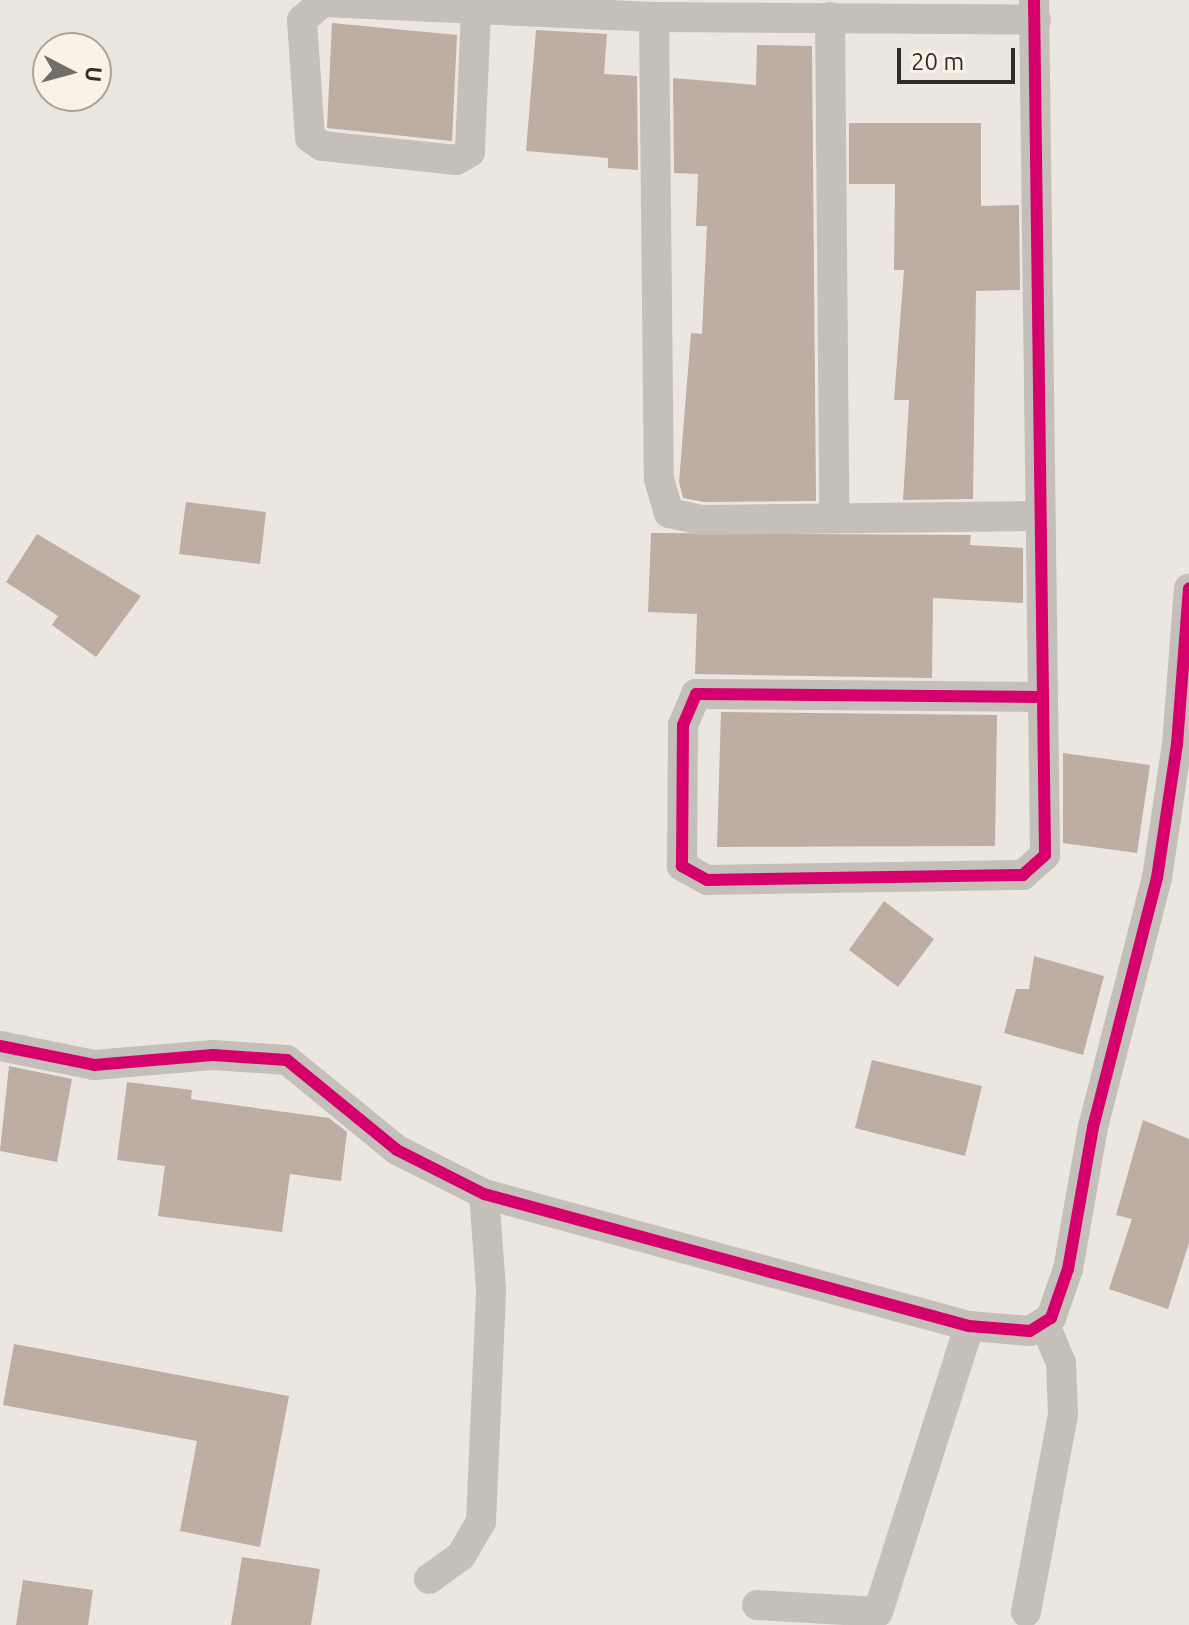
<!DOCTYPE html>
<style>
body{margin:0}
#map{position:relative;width:1189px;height:1625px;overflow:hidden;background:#ebe7e0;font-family:Ubuntu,sans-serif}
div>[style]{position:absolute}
.building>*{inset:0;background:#bdada2}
.street>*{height:30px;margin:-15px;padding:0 15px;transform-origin:15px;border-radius:15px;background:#c4bfb9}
.cycleway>*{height:12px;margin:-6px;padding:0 6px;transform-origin:6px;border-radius:6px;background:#d6006c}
span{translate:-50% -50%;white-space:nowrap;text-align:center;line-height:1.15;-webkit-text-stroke:8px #f8f2e7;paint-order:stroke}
.north{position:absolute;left:32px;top:32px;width:80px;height:80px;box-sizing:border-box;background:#f8f2e7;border:2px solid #aaa39a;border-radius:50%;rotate:96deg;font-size:22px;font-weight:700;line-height:32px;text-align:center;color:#342d27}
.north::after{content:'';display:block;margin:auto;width:28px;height:36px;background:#746e68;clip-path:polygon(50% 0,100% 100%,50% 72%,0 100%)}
.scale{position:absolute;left:897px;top:48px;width:118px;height:36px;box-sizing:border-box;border:4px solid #342d27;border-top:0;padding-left:10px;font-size:24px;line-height:28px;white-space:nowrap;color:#342d27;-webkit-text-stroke:6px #f8f2e7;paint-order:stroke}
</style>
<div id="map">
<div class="building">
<div style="clip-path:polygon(332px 23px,457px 35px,452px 141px,327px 128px)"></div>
<div style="clip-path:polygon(536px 30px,607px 34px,604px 74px,637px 76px,638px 170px,608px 168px,608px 158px,526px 151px)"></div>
<div style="clip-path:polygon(757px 45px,812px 46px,816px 501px,704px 502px,683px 498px,679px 482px,691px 333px,702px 334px,707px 226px,696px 226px,698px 174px,674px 173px,673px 78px,756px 85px)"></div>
<div style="clip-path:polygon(849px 123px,981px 123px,981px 206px,1019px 205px,1020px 290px,976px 291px,973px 499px,903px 500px,909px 400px,894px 400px,904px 270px,894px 270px,895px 184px,849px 184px)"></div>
<div style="clip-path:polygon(186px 502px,266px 512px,260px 564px,179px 554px)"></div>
<div style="clip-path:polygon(651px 533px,971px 535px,970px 545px,1023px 548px,1023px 603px,933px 598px,932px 678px,695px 674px,697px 614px,648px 612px)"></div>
<div style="clip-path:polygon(37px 534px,141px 596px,96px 657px,52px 625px,58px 616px,6px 582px)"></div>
<div style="clip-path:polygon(721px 712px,997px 715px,995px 846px,717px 847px)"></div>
<div style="clip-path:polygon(1063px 753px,1150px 765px,1137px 853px,1063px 843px)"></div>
<div style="clip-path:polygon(884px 901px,934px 939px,898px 987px,849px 950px)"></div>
<div style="clip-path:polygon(1034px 956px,1104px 976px,1083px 1055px,1004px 1033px,1016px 989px,1029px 989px)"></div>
<div style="clip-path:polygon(872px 1060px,982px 1086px,965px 1156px,855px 1128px)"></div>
<div style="clip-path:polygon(9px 1066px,72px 1079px,57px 1162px,0 1151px)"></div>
<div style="clip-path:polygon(127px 1082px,192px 1090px,191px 1099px,329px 1118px,347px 1132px,341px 1181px,290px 1174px,282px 1232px,158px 1216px,165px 1166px,117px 1160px)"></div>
<div style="clip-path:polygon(1143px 1120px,1189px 1139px,1189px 1243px,1168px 1309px,1109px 1289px,1132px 1219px,1116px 1215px)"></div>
<div style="clip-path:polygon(14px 1344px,289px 1396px,260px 1547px,180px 1531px,197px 1441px,3px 1405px)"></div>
<div style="clip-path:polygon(242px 1557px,320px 1569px,311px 1625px,231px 1625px)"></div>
<div style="clip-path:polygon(23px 1580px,93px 1590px,88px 1625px,16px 1625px)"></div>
</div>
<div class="street">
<div style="left:1034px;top:0;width:855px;rotate:89.26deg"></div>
<div style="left:1045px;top:855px;width:30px;rotate:138deg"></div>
<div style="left:1023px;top:875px;width:316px;rotate:179.1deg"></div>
<div style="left:707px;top:880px;width:29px;rotate:-151deg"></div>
<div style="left:682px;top:866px;width:141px;rotate:-89.6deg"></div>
<div style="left:683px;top:725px;width:34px;rotate:-67deg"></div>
<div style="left:696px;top:694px;width:345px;rotate:0.5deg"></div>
<div style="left:476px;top:12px;width:140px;rotate:92.5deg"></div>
<div style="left:470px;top:152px;width:16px;rotate:150deg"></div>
<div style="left:456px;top:160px;width:135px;rotate:-174deg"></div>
<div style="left:322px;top:146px;width:14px;rotate:-146deg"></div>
<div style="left:310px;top:138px;width:118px;rotate:-93.9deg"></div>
<div style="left:302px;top:20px;width:28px;rotate:-41deg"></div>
<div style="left:323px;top:2px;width:331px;rotate:2.6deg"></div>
<div style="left:654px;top:17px;width:382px;rotate:0.4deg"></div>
<div style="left:654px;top:17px;width:462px;rotate:89.4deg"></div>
<div style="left:659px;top:479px;width:35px;rotate:74deg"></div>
<div style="left:669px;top:513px;width:34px;rotate:12deg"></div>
<div style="left:702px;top:520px;width:337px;rotate:-0.7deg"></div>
<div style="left:830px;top:17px;width:498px;rotate:89.5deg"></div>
<div style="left:0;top:1046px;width:96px;rotate:11.4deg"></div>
<div style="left:94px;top:1065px;width:119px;rotate:-4.8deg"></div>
<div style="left:213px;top:1055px;width:74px;rotate:3.9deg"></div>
<div style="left:287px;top:1060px;width:142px;rotate:39.3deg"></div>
<div style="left:397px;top:1150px;width:97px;rotate:26.8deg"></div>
<div style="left:484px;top:1194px;width:503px;rotate:15.23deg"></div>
<div style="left:969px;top:1326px;width:61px;rotate:4.7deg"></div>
<div style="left:1030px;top:1331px;width:25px;rotate:-32deg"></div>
<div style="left:1051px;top:1318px;width:52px;rotate:-70.9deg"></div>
<div style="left:1068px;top:1269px;width:144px;rotate:-80deg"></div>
<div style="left:1093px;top:1127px;width:257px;rotate:-75.6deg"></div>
<div style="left:1157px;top:878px;width:135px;rotate:-81.5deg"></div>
<div style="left:1177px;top:744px;width:156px;rotate:-85.6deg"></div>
<div style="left:429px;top:1579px;width:39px;rotate:-36deg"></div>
<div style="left:461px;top:1556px;width:39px;rotate:-60deg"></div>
<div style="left:481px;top:1522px;width:233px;rotate:-87.5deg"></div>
<div style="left:491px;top:1289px;width:95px;rotate:-94.2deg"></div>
<div style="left:757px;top:1605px;width:121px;rotate:3.3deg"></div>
<div style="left:878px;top:1612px;width:300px;rotate:-72.3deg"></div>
<div style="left:1026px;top:1612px;width:201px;rotate:-79.4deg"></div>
<div style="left:1063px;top:1414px;width:51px;rotate:-92.2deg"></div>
<div style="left:1061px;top:1363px;width:41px;rotate:-112.8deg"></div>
</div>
<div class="cycleway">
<div style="left:1034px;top:0;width:855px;rotate:89.26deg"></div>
<div style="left:1045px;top:855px;width:30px;rotate:138deg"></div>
<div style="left:1023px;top:875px;width:316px;rotate:179.1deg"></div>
<div style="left:707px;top:880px;width:29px;rotate:-151deg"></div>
<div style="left:682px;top:866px;width:141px;rotate:-89.6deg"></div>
<div style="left:683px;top:725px;width:34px;rotate:-67deg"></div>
<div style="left:696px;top:694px;width:345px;rotate:0.5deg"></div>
<div style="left:0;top:1046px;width:96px;rotate:11.4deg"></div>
<div style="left:94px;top:1065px;width:119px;rotate:-4.8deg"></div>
<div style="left:213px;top:1055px;width:74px;rotate:3.9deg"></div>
<div style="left:287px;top:1060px;width:142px;rotate:39.3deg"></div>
<div style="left:397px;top:1150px;width:97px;rotate:26.8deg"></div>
<div style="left:484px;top:1194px;width:503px;rotate:15.23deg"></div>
<div style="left:969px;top:1326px;width:61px;rotate:4.7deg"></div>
<div style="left:1030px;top:1331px;width:25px;rotate:-32deg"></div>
<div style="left:1051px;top:1318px;width:52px;rotate:-70.9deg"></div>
<div style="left:1068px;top:1269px;width:144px;rotate:-80deg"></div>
<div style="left:1093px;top:1127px;width:257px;rotate:-75.6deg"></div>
<div style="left:1157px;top:878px;width:135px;rotate:-81.5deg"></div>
<div style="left:1177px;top:744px;width:156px;rotate:-85.6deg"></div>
</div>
<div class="north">U</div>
<div class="scale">20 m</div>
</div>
